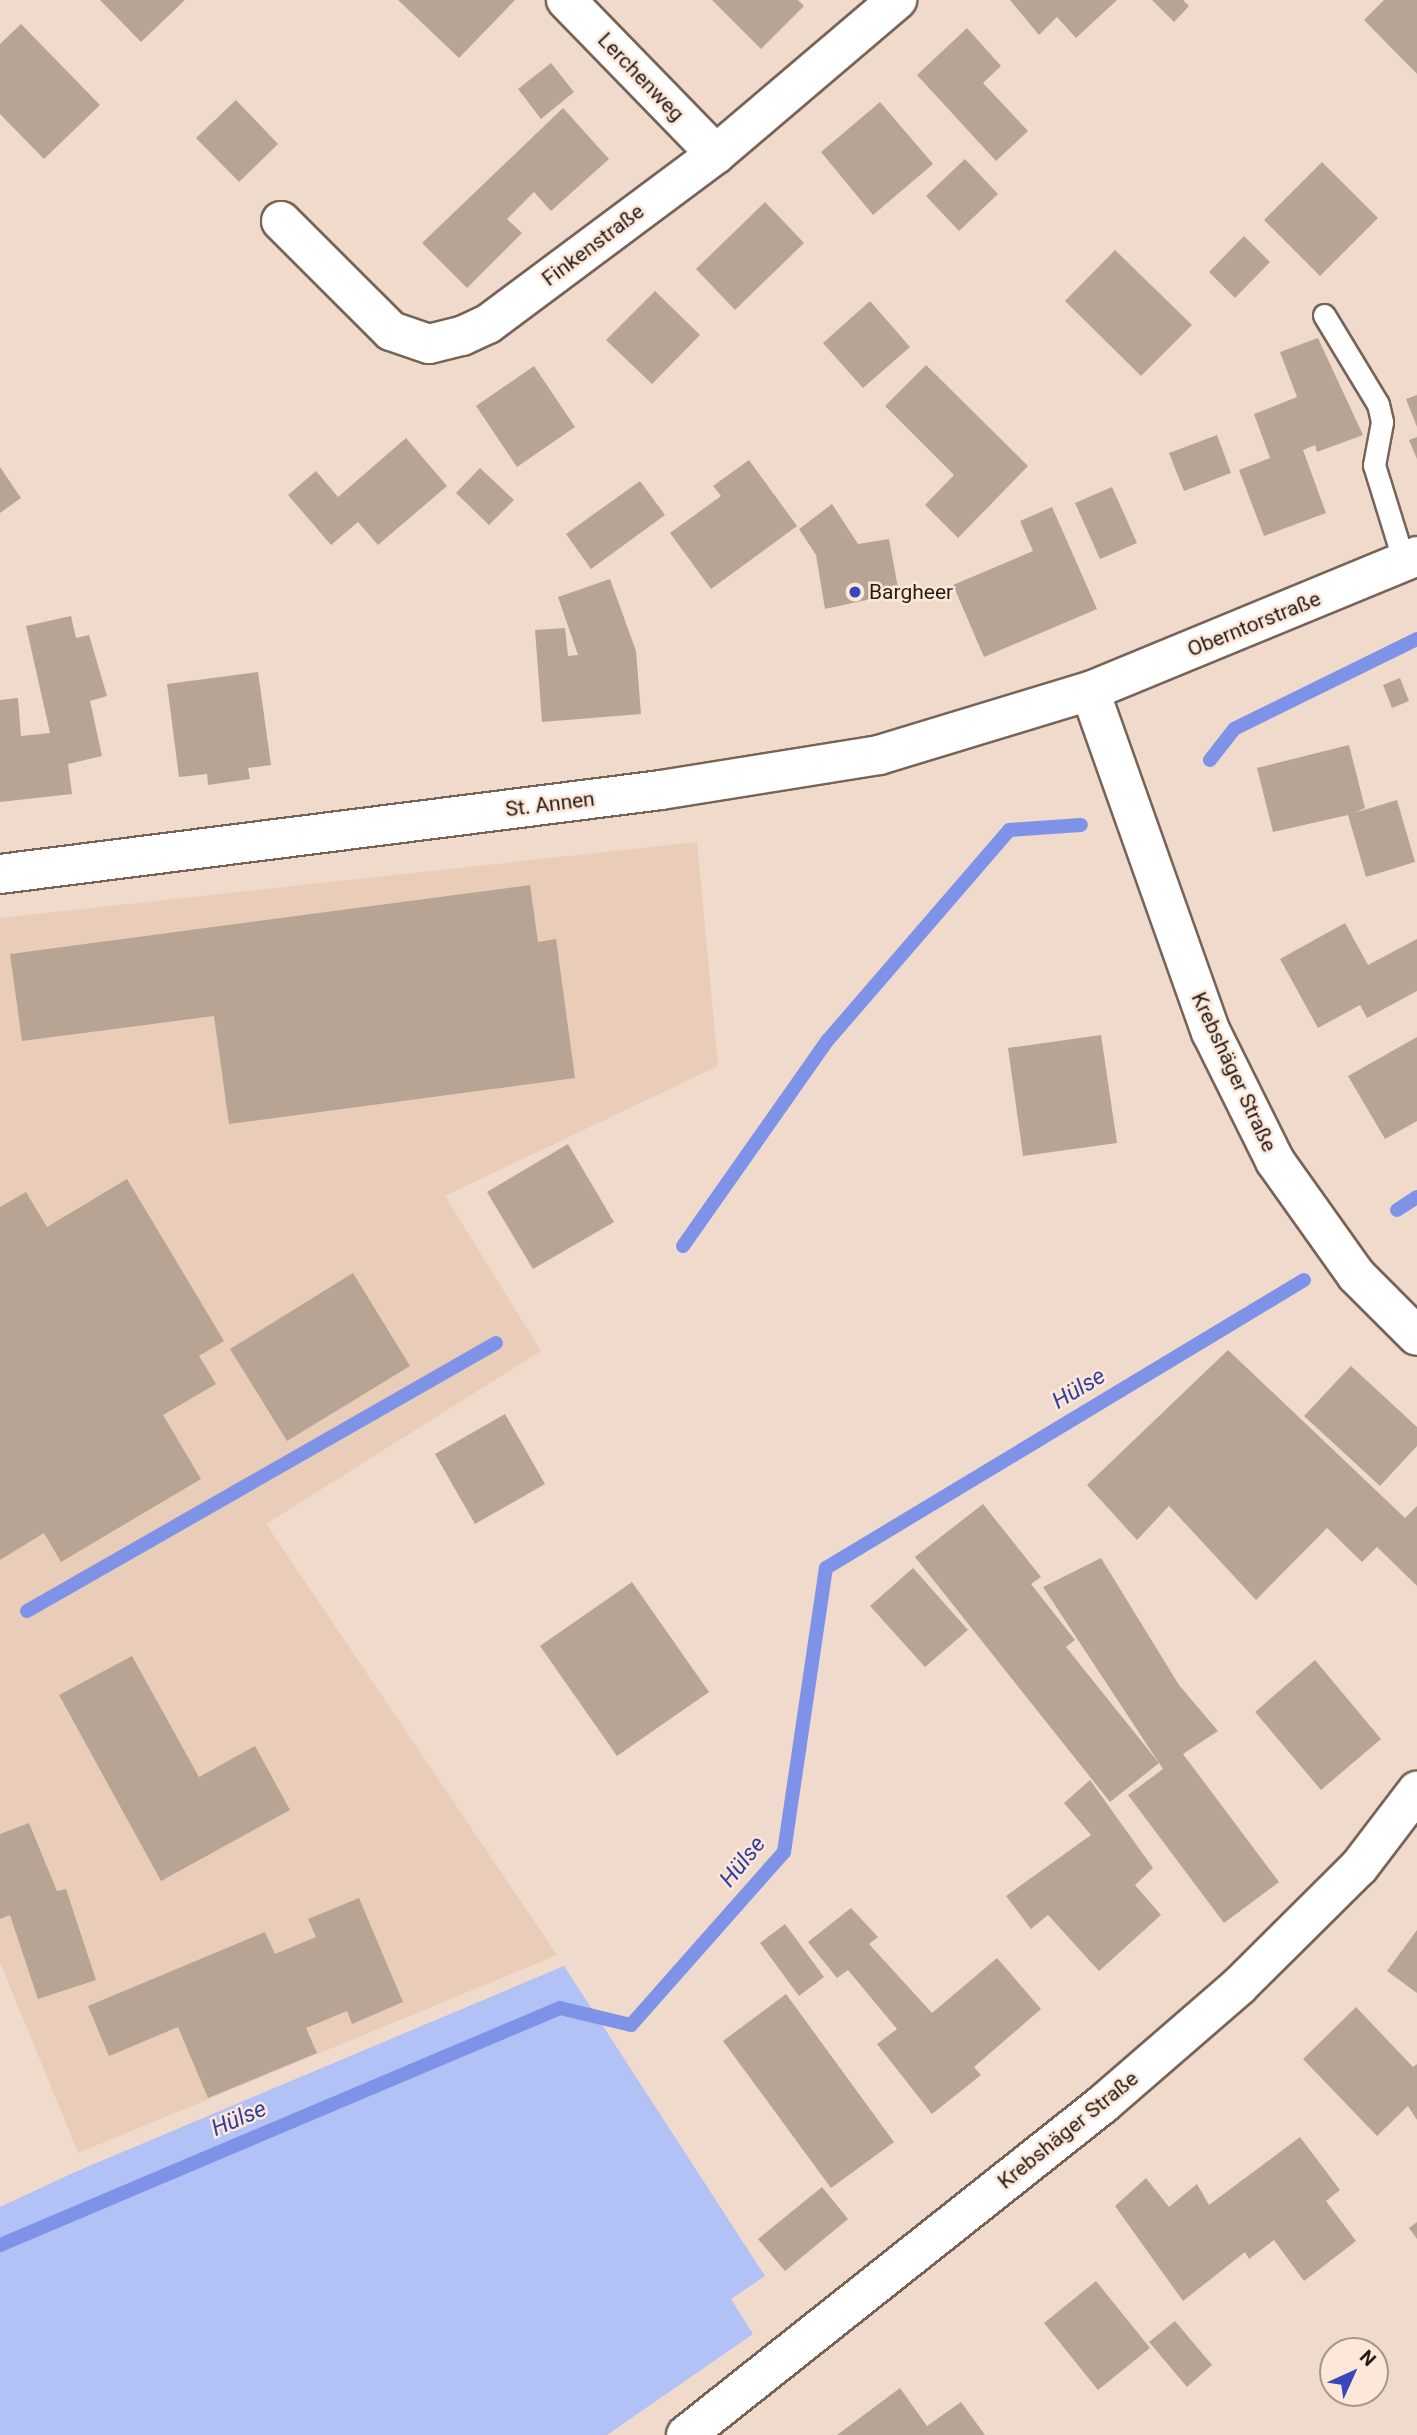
<!DOCTYPE html>
<meta charset="utf-8">
<style>
body{margin:0}
#map{position:relative;width:1417px;height:2435px;overflow:hidden;background:#f0dacb;font-family:Roboto,sans-serif}
div>[style]{position:absolute}
.built>*{inset:0;background:#e9cdb9}
.green>*{inset:0;background:#b2c2f7}
.stream>*{height:14px;margin:-7px;padding:0 7px;transform-origin:7px;border-radius:7px;background:#7e93e8}
.building>*{inset:0;background:#b8a495}
.roads{filter:drop-shadow(2px 0 #776457) drop-shadow(-2px 0 #776457) drop-shadow(0 2px #776457) drop-shadow(0 -2px #776457)}
.service>*{height:21px;margin:-10.5px;padding:0 10.5px;transform-origin:10.5px;border-radius:10.5px;background:#fff}
.minor>*{height:38px;margin:-19px;padding:0 19px;transform-origin:19px;border-radius:19px;background:#fff}
.tertiary>*{height:38px;margin:-19px;padding:0 19px;transform-origin:19px;border-radius:19px;background:#fff}
.secondary>*{height:38px;margin:-19px;padding:0 19px;transform-origin:19px;border-radius:19px;background:#fff}
.dots>*{width:19px;height:19px;translate:-50% -50%;box-sizing:border-box;border:4px solid #fde7d8;border-radius:50%}
span{translate:-50% -50%;white-space:nowrap;text-align:center;line-height:1.15;-webkit-text-stroke:5px #fde7d8;paint-order:stroke}
.street-label{font-size:21px;color:#241d17}
.poi-label{font-size:21px;color:#241d17}
.left{translate:0 -50%;text-align:left}
.water-label{font-size:23px;color:#3340a3;font-style:italic}
.north{position:absolute;left:1319px;top:2337px;width:70px;height:70px;box-sizing:border-box;background:#fde7d8;border:2px solid #a6968b;border-radius:50%;rotate:45deg;font-size:19px;font-weight:700;line-height:28px;text-align:center;color:#241d17}
.north::after{content:'';display:block;margin:auto;width:24px;height:32px;background:#3a47ba;clip-path:polygon(50% 0,100% 100%,50% 72%,0 100%)}
</style>
<div id="map">
<div class="built">
<div style="clip-path:polygon(697px 842px,718px 1066px,445px 1196px,541px 1351px,266px 1524px,557px 1955px,78px 2153px,0 1962px,0 918px)"></div>
</div>
<div class="green">
<div style="clip-path:polygon(564px 1966px,765px 2276px,731px 2299px,753px 2334px,607px 2435px,0 2435px,0 2207px,75px 2172px)"></div>
</div>
<div class="stream">
<div style="left:1210px;top:760px;width:39px;rotate:-52deg"></div>
<div style="left:1234px;top:729px;width:204px;rotate:-26.2deg"></div>
<div style="left:1397px;top:1210px;width:24px;rotate:-33deg"></div>
<div style="left:683px;top:1246px;width:252px;rotate:-54.9deg"></div>
<div style="left:828px;top:1040px;width:277px;rotate:-49.2deg"></div>
<div style="left:1009px;top:830px;width:72px;rotate:-4deg"></div>
<div style="left:27px;top:1611px;width:540px;rotate:-29.74deg"></div>
<div style="left:0;top:2245px;width:608px;rotate:-22.94deg"></div>
<div style="left:560px;top:2008px;width:73px;rotate:13.5deg"></div>
<div style="left:631px;top:2025px;width:231px;rotate:-48.5deg"></div>
<div style="left:784px;top:1852px;width:287px;rotate:-81.6deg"></div>
<div style="left:826px;top:1568px;width:558px;rotate:-31.07deg"></div>
</div>
<div class="building">
<div style="clip-path:polygon(100px 0,185px 0,141px 42px)"></div>
<div style="clip-path:polygon(398px 0,515px 0,459px 58px)"></div>
<div style="clip-path:polygon(712px 0,798px 0,804px 6px,761px 49px)"></div>
<div style="clip-path:polygon(1010px 0,1117px 0,1076px 38px,1057px 17px,1039px 35px)"></div>
<div style="clip-path:polygon(1152px 0,1183px 0,1189px 6px,1174px 22px)"></div>
<div style="clip-path:polygon(1384px 0,1417px 0,1417px 74px,1364px 20px)"></div>
<div style="clip-path:polygon(21px 24px,100px 105px,44px 159px,0 114px,0 44px)"></div>
<div style="clip-path:polygon(967px 28px,1001px 66px,983px 83px,1028px 131px,996px 161px,917px 75px)"></div>
<div style="clip-path:polygon(551px 63px,574px 92px,541px 119px,518px 89px)"></div>
<div style="clip-path:polygon(236px 100px,278px 144px,239px 182px,196px 138px)"></div>
<div style="clip-path:polygon(880px 102px,933px 164px,873px 215px,821px 152px)"></div>
<div style="clip-path:polygon(563px 108px,609px 159px,551px 211px,534px 192px,507px 219px,522px 233px,467px 288px,422px 243px)"></div>
<div style="clip-path:polygon(965px 159px,998px 194px,959px 231px,926px 196px)"></div>
<div style="clip-path:polygon(1322px 162px,1378px 218px,1320px 276px,1264px 220px)"></div>
<div style="clip-path:polygon(765px 202px,804px 243px,735px 310px,696px 269px)"></div>
<div style="clip-path:polygon(1244px 236px,1270px 262px,1235px 298px,1209px 272px)"></div>
<div style="clip-path:polygon(1115px 250px,1192px 325px,1141px 376px,1065px 301px)"></div>
<div style="clip-path:polygon(655px 291px,700px 335px,652px 384px,606px 340px)"></div>
<div style="clip-path:polygon(870px 301px,910px 347px,863px 388px,823px 343px)"></div>
<div style="clip-path:polygon(1318px 338px,1363px 435px,1317px 452px,1315px 445px,1303px 450px,1326px 513px,1264px 536px,1239px 470px,1270px 458px,1254px 414px,1297px 397px,1280px 352px)"></div>
<div style="clip-path:polygon(926px 365px,1028px 466px,958px 538px,925px 505px,954px 475px,885px 406px)"></div>
<div style="clip-path:polygon(534px 366px,575px 427px,517px 467px,476px 406px)"></div>
<div style="clip-path:polygon(1417px 395px,1417px 427px,1406px 399px)"></div>
<div style="clip-path:polygon(1217px 435px,1231px 473px,1184px 491px,1169px 453px)"></div>
<div style="clip-path:polygon(1417px 437px,1417px 459px,1409px 440px)"></div>
<div style="clip-path:polygon(406px 438px,447px 486px,378px 545px,358px 522px,331px 545px,288px 495px,316px 471px,338px 497px)"></div>
<div style="clip-path:polygon(749px 460px,797px 526px,711px 589px,670px 533px,721px 496px,713px 486px)"></div>
<div style="clip-path:polygon(0 467px,21px 498px,0 513px)"></div>
<div style="clip-path:polygon(480px 468px,514px 500px,489px 525px,456px 493px)"></div>
<div style="clip-path:polygon(640px 481px,665px 515px,591px 569px,566px 534px)"></div>
<div style="clip-path:polygon(1112px 487px,1137px 543px,1100px 559px,1075px 503px)"></div>
<div style="clip-path:polygon(832px 504px,858px 544px,889px 539px,898px 588px,870px 593px,871px 599px,825px 609px,816px 555px,799px 529px)"></div>
<div style="clip-path:polygon(1052px 507px,1097px 609px,984px 657px,953px 585px,1033px 551px,1020px 521px)"></div>
<div style="clip-path:polygon(610px 579px,636px 651px,641px 714px,542px 722px,535px 630px,565px 628px,568px 656px,578px 655px,558px 597px)"></div>
<div style="clip-path:polygon(71px 616px,76px 638px,89px 635px,107px 696px,90px 701px,102px 756px,68px 764px,72px 794px,0 802px,0 700px,18px 698px,21px 736px,50px 733px,26px 626px)"></div>
<div style="clip-path:polygon(258px 672px,271px 765px,248px 768px,250px 779px,208px 785px,207px 774px,179px 777px,167px 684px)"></div>
<div style="clip-path:polygon(1400px 678px,1409px 701px,1392px 708px,1383px 685px)"></div>
<div style="clip-path:polygon(1349px 745px,1365px 808px,1354px 813px,1397px 800px,1415px 862px,1366px 877px,1348px 815px,1273px 832px,1257px 768px)"></div>
<div style="clip-path:polygon(530px 885px,538px 942px,556px 939px,575px 1078px,229px 1124px,214px 1016px,22px 1041px,10px 954px)"></div>
<div style="clip-path:polygon(1345px 923px,1368px 965px,1417px 939px,1417px 991px,1367px 1018px,1360px 1005px,1318px 1028px,1280px 959px)"></div>
<div style="clip-path:polygon(1101px 1035px,1117px 1143px,1023px 1156px,1008px 1048px)"></div>
<div style="clip-path:polygon(1417px 1037px,1417px 1121px,1385px 1139px,1348px 1076px)"></div>
<div style="clip-path:polygon(568px 1144px,614px 1222px,533px 1269px,487px 1192px)"></div>
<div style="clip-path:polygon(127px 1179px,224px 1341px,199px 1356px,216px 1384px,163px 1415px,201px 1479px,61px 1562px,44px 1533px,0 1560px,0 1207px,26px 1192px,47px 1227px)"></div>
<div style="clip-path:polygon(353px 1273px,410px 1366px,287px 1441px,230px 1349px)"></div>
<div style="clip-path:polygon(1228px 1350px,1405px 1518px,1417px 1506px,1417px 1586px,1377px 1547px,1362px 1562px,1327px 1528px,1256px 1600px,1169px 1506px,1137px 1540px,1087px 1485px)"></div>
<div style="clip-path:polygon(1351px 1366px,1417px 1427px,1417px 1446px,1380px 1486px,1304px 1416px)"></div>
<div style="clip-path:polygon(505px 1414px,545px 1484px,475px 1524px,435px 1454px)"></div>
<div style="clip-path:polygon(983px 1504px,1041px 1577px,1031px 1584px,1075px 1640px,1066px 1647px,1159px 1763px,1110px 1802px,915px 1557px)"></div>
<div style="clip-path:polygon(1101px 1558px,1179px 1685px,1218px 1731px,1183px 1754px,1279px 1882px,1224px 1923px,1128px 1795px,1163px 1769px,1043px 1587px)"></div>
<div style="clip-path:polygon(913px 1568px,968px 1630px,925px 1667px,870px 1606px)"></div>
<div style="clip-path:polygon(632px 1582px,709px 1692px,617px 1756px,540px 1646px)"></div>
<div style="clip-path:polygon(132px 1656px,199px 1777px,255px 1746px,290px 1810px,161px 1881px,59px 1695px)"></div>
<div style="clip-path:polygon(1315px 1660px,1381px 1739px,1321px 1790px,1255px 1712px)"></div>
<div style="clip-path:polygon(1090px 1780px,1153px 1868px,1135px 1885px,1161px 1915px,1099px 1971px,1048px 1915px,1031px 1929px,1006px 1896px,1091px 1835px,1064px 1803px)"></div>
<div style="clip-path:polygon(29px 1823px,57px 1891px,66px 1889px,96px 1980px,38px 1999px,10px 1915px,0 1919px,0 1834px)"></div>
<div style="clip-path:polygon(359px 1898px,403px 2002px,352px 2024px,347px 2011px,306px 2028px,317px 2053px,208px 2098px,178px 2027px,109px 2056px,88px 2006px,265px 1932px,275px 1954px,316px 1937px,308px 1919px)"></div>
<div style="clip-path:polygon(851px 1908px,878px 1937px,869px 1944px,932px 2013px,997px 1958px,1041px 2009px,974px 2067px,981px 2075px,932px 2114px,877px 2044px,897px 2029px,848px 1970px,837px 1978px,808px 1942px)"></div>
<div style="clip-path:polygon(785px 1924px,824px 1977px,799px 1996px,760px 1943px)"></div>
<div style="clip-path:polygon(1417px 1930px,1417px 1993px,1387px 1971px)"></div>
<div style="clip-path:polygon(786px 1994px,894px 2142px,831px 2188px,723px 2041px)"></div>
<div style="clip-path:polygon(1356px 2007px,1413px 2067px,1417px 2064px,1417px 2120px,1408px 2106px,1377px 2136px,1303px 2059px)"></div>
<div style="clip-path:polygon(1300px 2137px,1340px 2190px,1326px 2201px,1356px 2241px,1304px 2281px,1274px 2240px,1249px 2259px,1245px 2252px,1183px 2301px,1115px 2206px,1146px 2178px,1169px 2207px,1197px 2184px,1209px 2205px)"></div>
<div style="clip-path:polygon(822px 2187px,848px 2219px,785px 2271px,758px 2239px)"></div>
<div style="clip-path:polygon(1417px 2222px,1417px 2239px,1409px 2228px)"></div>
<div style="clip-path:polygon(1096px 2281px,1150px 2348px,1098px 2390px,1044px 2323px)"></div>
<div style="clip-path:polygon(1175px 2321px,1212px 2365px,1187px 2387px,1149px 2342px)"></div>
<div style="clip-path:polygon(900px 2388px,927px 2426px,961px 2402px,985px 2435px,837px 2435px)"></div>
</div>
<div class="roads">
<div class="service">
<div style="left:1324px;top:315px;width:104px;rotate:58.8deg"></div>
<div style="left:1378px;top:404px;width:18px;rotate:77deg"></div>
<div style="left:1382px;top:422px;width:44px;rotate:100.5deg"></div>
<div style="left:1374px;top:465px;width:102px;rotate:72.8deg"></div>
</div>
<div class="minor">
<div style="left:566px;top:0;width:215px;rotate:45.8deg"></div>
<div style="left:281px;top:221px;width:156px;rotate:45deg"></div>
<div style="left:391px;top:331px;width:40px;rotate:18.9deg"></div>
<div style="left:429px;top:344px;width:34px;rotate:-14deg"></div>
<div style="left:462px;top:336px;width:29px;rotate:-25deg"></div>
<div style="left:488px;top:324px;width:284px;rotate:-36.7deg"></div>
<div style="left:716px;top:154px;width:238px;rotate:-40.4deg"></div>
</div>
<div class="tertiary">
<div style="left:1090px;top:691px;width:362px;rotate:70.5deg"></div>
<div style="left:1211px;top:1032px;width:144px;rotate:63.6deg"></div>
<div style="left:1275px;top:1161px;width:140px;rotate:54.6deg"></div>
<div style="left:1356px;top:1275px;width:86px;rotate:45deg"></div>
<div style="left:686px;top:2435px;width:532px;rotate:-38.44deg"></div>
<div style="left:1103px;top:2104px;width:180px;rotate:-40.9deg"></div>
<div style="left:1239px;top:1986px;width:169px;rotate:-44.8deg"></div>
<div style="left:1359px;top:1867px;width:96px;rotate:-52.7deg"></div>
</div>
<div class="secondary">
<div style="left:0;top:874px;width:666px;rotate:-7.24deg"></div>
<div style="left:661px;top:790px;width:221px;rotate:-9.1deg"></div>
<div style="left:879px;top:755px;width:220px;rotate:-16.9deg"></div>
<div style="left:1090px;top:691px;width:354px;rotate:-22.4deg"></div>
</div>
</div>
<div class="dots">
<div style="left:855px;top:592px;background:#3a47ba"></div>
</div>
<div class="street-label">
<span style="left:641px;top:77px;rotate:46deg">Lerchenweg</span>
<span style="left:593px;top:245px;rotate:-37deg">Finkenstraße</span>
<span style="left:1254px;top:624px;rotate:-22deg">Oberntorstraße</span>
<span style="left:550px;top:804px;rotate:-7deg">St. Annen</span>
<span style="left:1234px;top:1072px;rotate:65deg">Krebshäger Straße</span>
<span style="left:1068px;top:2130px;rotate:-39deg">Krebshäger Straße</span>
</div>
<div class="poi-label">
<span class="left" style="left:869px;top:592px">Bargheer</span>
</div>
<div class="water-label">
<span style="left:1079px;top:1389px;rotate:-31deg">Hülse</span>
<span style="left:743px;top:1862px;rotate:-51deg">Hülse</span>
<span style="left:239px;top:2119px;rotate:-23deg">Hülse</span>
</div>
<div class="north">N</div>
</div>
